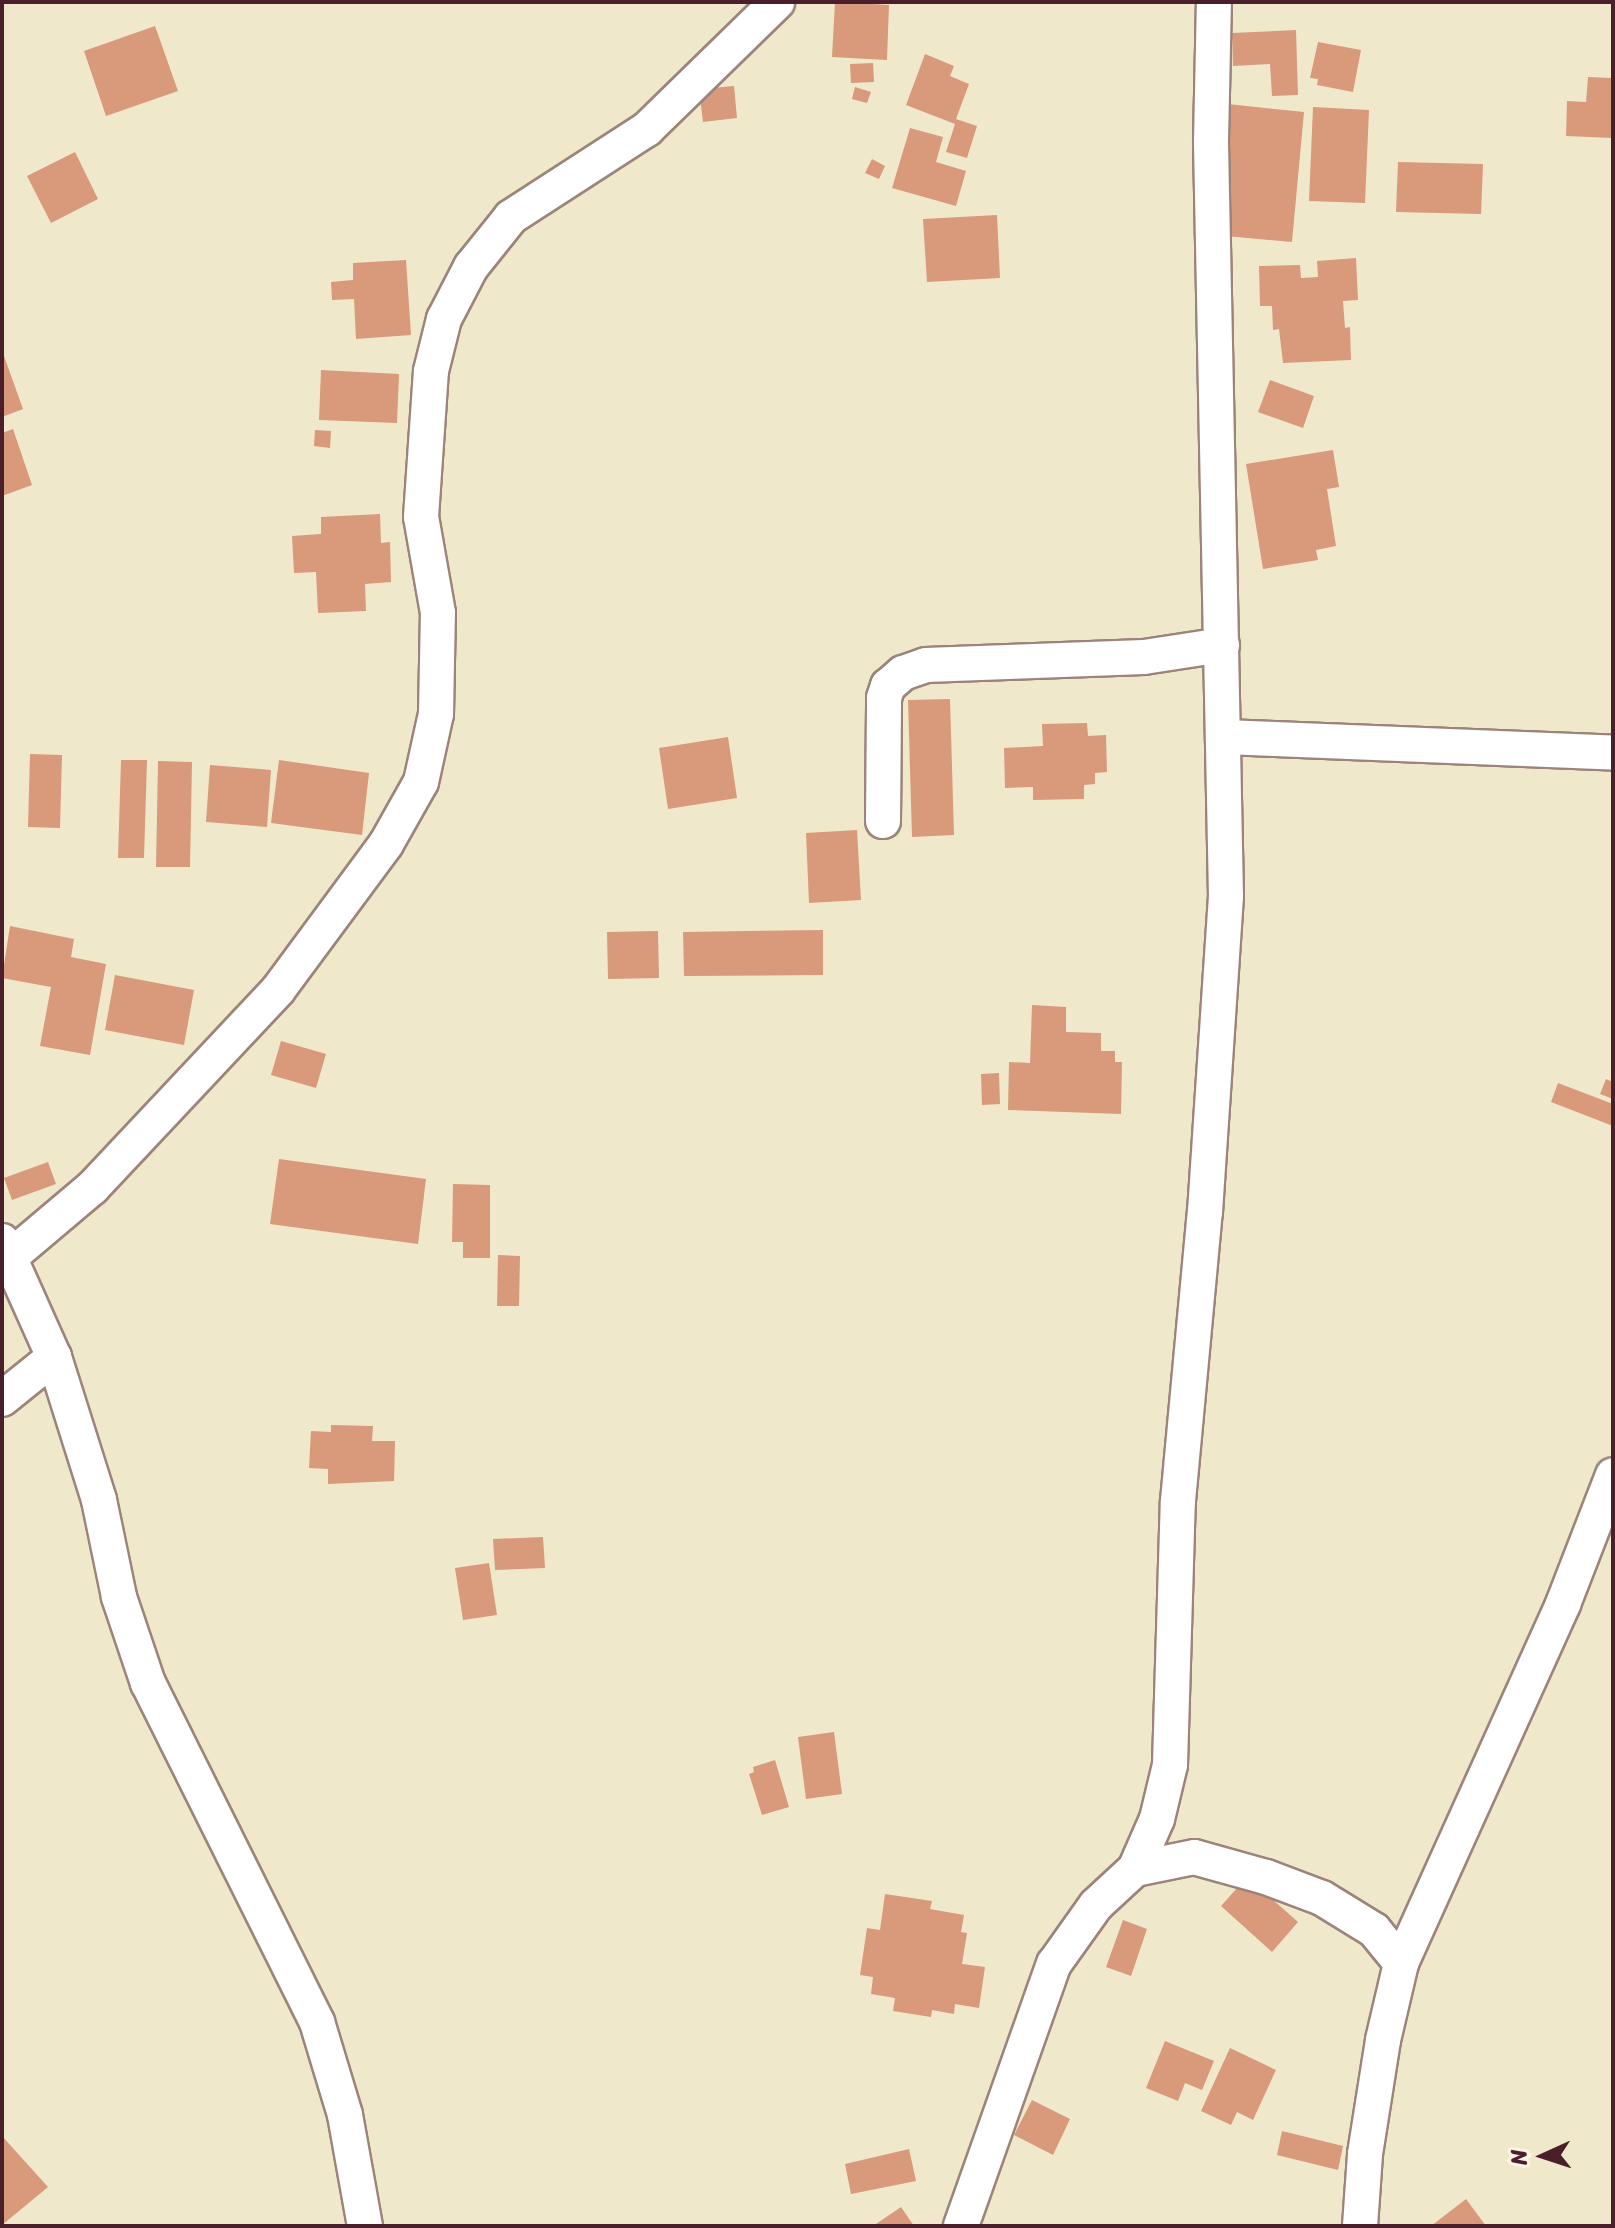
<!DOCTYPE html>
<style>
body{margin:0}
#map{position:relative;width:1615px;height:2228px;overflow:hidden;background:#f0e8cb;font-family:Sriracha,sans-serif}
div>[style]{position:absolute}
.building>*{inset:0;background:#d9997b}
.roads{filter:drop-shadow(2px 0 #9d847b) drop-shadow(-2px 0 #9d847b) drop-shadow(0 2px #9d847b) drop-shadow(0 -2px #9d847b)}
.street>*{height:34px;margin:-17px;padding:0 17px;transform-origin:17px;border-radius:17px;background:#fff}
span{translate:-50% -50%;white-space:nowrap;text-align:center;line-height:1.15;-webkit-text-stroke:7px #fcf5e5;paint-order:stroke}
.frame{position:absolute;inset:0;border:4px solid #4a1f2b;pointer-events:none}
.north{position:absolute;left:1503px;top:2116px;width:80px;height:80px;-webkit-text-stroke:6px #fcf5e5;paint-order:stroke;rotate:267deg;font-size:22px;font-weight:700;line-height:32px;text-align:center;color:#4a1f2b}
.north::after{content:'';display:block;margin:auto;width:28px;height:36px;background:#4a1f2b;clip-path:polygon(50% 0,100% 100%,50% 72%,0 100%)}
</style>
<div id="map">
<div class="building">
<div style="clip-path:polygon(835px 2px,889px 5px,887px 60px,832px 57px)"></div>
<div style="clip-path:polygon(155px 26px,178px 91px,106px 116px,84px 51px)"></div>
<div style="clip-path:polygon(1296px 30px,1298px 95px,1272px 96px,1270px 64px,1233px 66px,1232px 33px)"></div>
<div style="clip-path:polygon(1318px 42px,1361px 50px,1353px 92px,1317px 85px,1318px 79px,1310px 78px)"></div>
<div style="clip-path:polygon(925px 54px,954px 66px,950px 76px,969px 84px,956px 119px,977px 126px,967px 158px,946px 152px,955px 124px,906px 105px)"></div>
<div style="clip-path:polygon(873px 63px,874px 82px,851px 83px,850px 64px)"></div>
<div style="clip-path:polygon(1588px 77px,1613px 78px,1613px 138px,1566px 136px,1567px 101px,1586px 102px)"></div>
<div style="clip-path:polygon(734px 86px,737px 118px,703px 122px,699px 89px)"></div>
<div style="clip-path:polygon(855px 87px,871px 92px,867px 103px,852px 99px)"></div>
<div style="clip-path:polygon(1228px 104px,1304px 112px,1292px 242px,1215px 235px)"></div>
<div style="clip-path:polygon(1313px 107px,1369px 110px,1365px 203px,1309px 201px)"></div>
<div style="clip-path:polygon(910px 128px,943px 137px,936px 162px,966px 171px,956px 206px,892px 188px)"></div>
<div style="clip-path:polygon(75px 152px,98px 199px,51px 223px,27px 176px)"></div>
<div style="clip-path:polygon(872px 159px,885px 166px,879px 179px,865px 173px)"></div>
<div style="clip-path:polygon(1398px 162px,1483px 164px,1481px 214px,1396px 212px)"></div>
<div style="clip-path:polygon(997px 215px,1000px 278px,927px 282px,923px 219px)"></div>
<div style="clip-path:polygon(1356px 258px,1358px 300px,1343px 301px,1345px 328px,1350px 327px,1351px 360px,1283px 363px,1279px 329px,1273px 330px,1272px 306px,1260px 306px,1259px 266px,1300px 265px,1301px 278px,1318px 277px,1317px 261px)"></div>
<div style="clip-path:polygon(406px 260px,411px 335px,356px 339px,354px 299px,332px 300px,331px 282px,353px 280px,353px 263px)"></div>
<div style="clip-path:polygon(4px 356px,23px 409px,2px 417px,2px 357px)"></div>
<div style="clip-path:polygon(321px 370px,399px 374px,397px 423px,319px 420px)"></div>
<div style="clip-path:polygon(1270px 380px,1314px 396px,1303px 428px,1258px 412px)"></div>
<div style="clip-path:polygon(13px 429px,32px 485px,2px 496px,2px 433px)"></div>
<div style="clip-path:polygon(315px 430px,331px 431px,330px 448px,314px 446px)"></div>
<div style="clip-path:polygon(1333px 450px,1339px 487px,1327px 489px,1336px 546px,1316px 550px,1318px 560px,1263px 569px,1246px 464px)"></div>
<div style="clip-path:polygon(380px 514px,381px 543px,390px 542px,391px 582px,365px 584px,366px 611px,318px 613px,316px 572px,294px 573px,292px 536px,321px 534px,321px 517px)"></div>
<div style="clip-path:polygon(950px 699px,954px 835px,912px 837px,908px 700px)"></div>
<div style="clip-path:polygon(1087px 723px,1088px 736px,1106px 735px,1107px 772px,1095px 773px,1095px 784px,1084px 785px,1084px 799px,1033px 800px,1033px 787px,1005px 788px,1004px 748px,1043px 746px,1042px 724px)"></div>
<div style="clip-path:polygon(728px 737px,737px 798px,668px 809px,659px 748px)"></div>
<div style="clip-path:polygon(30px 754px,62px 755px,60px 828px,28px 827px)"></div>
<div style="clip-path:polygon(121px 760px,147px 760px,144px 858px,118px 858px)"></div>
<div style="clip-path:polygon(279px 760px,369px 773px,362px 835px,271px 823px)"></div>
<div style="clip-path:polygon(158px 761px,192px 762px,190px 867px,156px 867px)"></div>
<div style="clip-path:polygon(210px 765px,271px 770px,267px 827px,206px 822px)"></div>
<div style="clip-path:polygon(857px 830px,861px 900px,809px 903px,806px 833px)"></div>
<div style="clip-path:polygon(10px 926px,74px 939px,71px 957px,106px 964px,90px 1055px,40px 1046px,51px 987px,2px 978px)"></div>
<div style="clip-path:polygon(823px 930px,823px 975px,684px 976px,683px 932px)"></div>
<div style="clip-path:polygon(658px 931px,659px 978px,608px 979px,607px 932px)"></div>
<div style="clip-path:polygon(115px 975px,194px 990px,184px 1045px,105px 1030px)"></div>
<div style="clip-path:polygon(1032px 1005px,1066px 1007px,1066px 1032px,1101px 1033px,1101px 1051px,1115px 1051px,1115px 1062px,1122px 1062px,1121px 1114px,1008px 1110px,1009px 1062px,1030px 1063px)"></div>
<div style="clip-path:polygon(281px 1041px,326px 1054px,316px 1088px,271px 1075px)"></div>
<div style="clip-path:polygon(999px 1073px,1000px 1104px,982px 1105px,981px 1074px)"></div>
<div style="clip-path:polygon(1606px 1079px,1613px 1082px,1613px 1099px,1600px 1094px)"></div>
<div style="clip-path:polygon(1558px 1083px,1613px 1104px,1613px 1126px,1551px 1102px)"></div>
<div style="clip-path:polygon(279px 1159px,426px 1179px,418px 1244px,270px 1224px)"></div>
<div style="clip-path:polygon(48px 1162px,56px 1184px,12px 1200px,4px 1178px)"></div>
<div style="clip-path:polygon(453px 1184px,490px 1185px,490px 1258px,463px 1258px,463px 1242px,452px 1242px)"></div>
<div style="clip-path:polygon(498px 1255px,520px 1256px,519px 1306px,497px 1306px)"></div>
<div style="clip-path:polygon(331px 1425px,373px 1426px,372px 1441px,395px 1441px,394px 1481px,328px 1484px,328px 1469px,309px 1468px,311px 1431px,331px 1432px)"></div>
<div style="clip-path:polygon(543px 1537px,545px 1568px,495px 1570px,493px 1539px)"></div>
<div style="clip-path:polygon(489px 1563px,497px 1615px,463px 1620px,455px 1568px)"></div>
<div style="clip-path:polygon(834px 1732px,842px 1794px,806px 1799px,798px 1737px)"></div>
<div style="clip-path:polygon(775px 1760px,789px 1807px,762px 1815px,749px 1774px,754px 1772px,753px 1767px)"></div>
<div style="clip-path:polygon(1247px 1877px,1298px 1922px,1272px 1952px,1221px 1906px)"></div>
<div style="clip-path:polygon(885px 1894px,932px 1901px,930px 1909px,964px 1915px,961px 1932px,967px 1933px,962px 1964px,985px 1967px,979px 2008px,955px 2004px,954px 2014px,932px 2010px,931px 2017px,893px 2011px,895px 1998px,871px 1994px,873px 1977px,860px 1975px,867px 1928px,880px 1930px)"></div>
<div style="clip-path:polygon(1123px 1920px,1147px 1929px,1131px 1976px,1106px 1967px)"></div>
<div style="clip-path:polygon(1165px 2041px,1214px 2061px,1202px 2090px,1185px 2083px,1178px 2101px,1146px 2088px)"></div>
<div style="clip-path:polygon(1230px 2048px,1276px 2070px,1253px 2120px,1237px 2112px,1231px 2125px,1201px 2111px)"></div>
<div style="clip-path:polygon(1032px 2100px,1070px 2119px,1053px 2155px,1014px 2135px)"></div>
<div style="clip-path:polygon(1282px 2131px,1343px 2146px,1338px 2170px,1277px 2155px)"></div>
<div style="clip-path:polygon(2px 2136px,48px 2187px,2px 2225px)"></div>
<div style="clip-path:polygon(909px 2149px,916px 2181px,851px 2194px,845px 2164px)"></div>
<div style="clip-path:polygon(1466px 2199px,1486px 2226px,1431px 2226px)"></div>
<div style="clip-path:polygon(901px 2207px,914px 2226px,873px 2226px)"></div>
</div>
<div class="roads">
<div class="street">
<div style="left:1223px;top:737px;width:390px;rotate:2.3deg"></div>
<div style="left:883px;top:821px;width:123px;rotate:-89.5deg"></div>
<div style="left:884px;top:698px;width:13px;rotate:-72deg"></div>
<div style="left:888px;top:686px;width:20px;rotate:-41deg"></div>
<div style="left:903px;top:673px;width:24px;rotate:-19deg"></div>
<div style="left:926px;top:665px;width:218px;rotate:-2.1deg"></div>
<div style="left:1144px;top:657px;width:79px;rotate:-8.7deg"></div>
<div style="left:2px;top:1241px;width:127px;rotate:65.9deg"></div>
<div style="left:54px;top:1357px;width:150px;rotate:72.5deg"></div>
<div style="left:99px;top:1500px;width:99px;rotate:78.3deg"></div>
<div style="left:119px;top:1597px;width:91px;rotate:71.4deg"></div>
<div style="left:148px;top:1683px;width:379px;rotate:63.5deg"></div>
<div style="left:317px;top:2022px;width:97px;rotate:73.2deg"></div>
<div style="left:345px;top:2115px;width:113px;rotate:79.8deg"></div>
<div style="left:9px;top:1258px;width:110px;rotate:-40.2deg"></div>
<div style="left:93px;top:1187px;width:270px;rotate:-46.8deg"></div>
<div style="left:278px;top:990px;width:182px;rotate:-53.5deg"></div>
<div style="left:386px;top:844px;width:71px;rotate:-60.6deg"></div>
<div style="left:421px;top:782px;width:70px;rotate:-77.6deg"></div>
<div style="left:436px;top:714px;width:101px;rotate:-88.9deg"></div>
<div style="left:438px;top:613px;width:97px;rotate:-100deg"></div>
<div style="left:421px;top:517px;width:146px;rotate:-86.1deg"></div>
<div style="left:431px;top:371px;width:54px;rotate:-76deg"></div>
<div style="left:444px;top:319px;width:59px;rotate:-62.6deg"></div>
<div style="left:471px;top:267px;width:64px;rotate:-51.3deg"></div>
<div style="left:511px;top:217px;width:162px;rotate:-32.9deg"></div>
<div style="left:647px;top:129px;width:182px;rotate:-44.3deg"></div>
<div style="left:2px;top:1399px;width:67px;rotate:-38.9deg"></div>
<div style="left:1135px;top:1869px;width:55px;rotate:-66.3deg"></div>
<div style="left:1157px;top:1819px;width:56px;rotate:-76.5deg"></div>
<div style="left:1170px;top:1765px;width:264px;rotate:-88.3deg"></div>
<div style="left:1178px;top:1501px;width:290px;rotate:-84.7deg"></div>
<div style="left:1205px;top:1212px;width:316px;rotate:-86.2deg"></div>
<div style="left:1226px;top:897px;width:756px;rotate:-91.14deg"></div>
<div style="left:1211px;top:141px;width:139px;rotate:-88.8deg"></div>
<div style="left:961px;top:2226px;width:278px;rotate:-70.5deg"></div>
<div style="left:1054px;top:1964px;width:72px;rotate:-54.6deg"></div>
<div style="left:1096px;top:1905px;width:53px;rotate:-42.7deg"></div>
<div style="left:1135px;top:1869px;width:60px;rotate:-11.5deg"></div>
<div style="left:1194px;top:1857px;width:75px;rotate:15.5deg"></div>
<div style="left:1266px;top:1877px;width:60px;rotate:20.6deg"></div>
<div style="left:1322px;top:1898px;width:61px;rotate:31.6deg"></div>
<div style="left:1374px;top:1930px;width:43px;rotate:50.7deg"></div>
<div style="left:1360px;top:2226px;width:72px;rotate:-86deg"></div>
<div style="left:1365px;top:2154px;width:115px;rotate:-81deg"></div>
<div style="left:1383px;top:2040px;width:79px;rotate:-76.8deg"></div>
<div style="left:1401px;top:1963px;width:394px;rotate:-65.7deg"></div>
<div style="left:1563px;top:1604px;width:138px;rotate:-68.8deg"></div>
</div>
</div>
<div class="frame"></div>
<div class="north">N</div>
</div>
